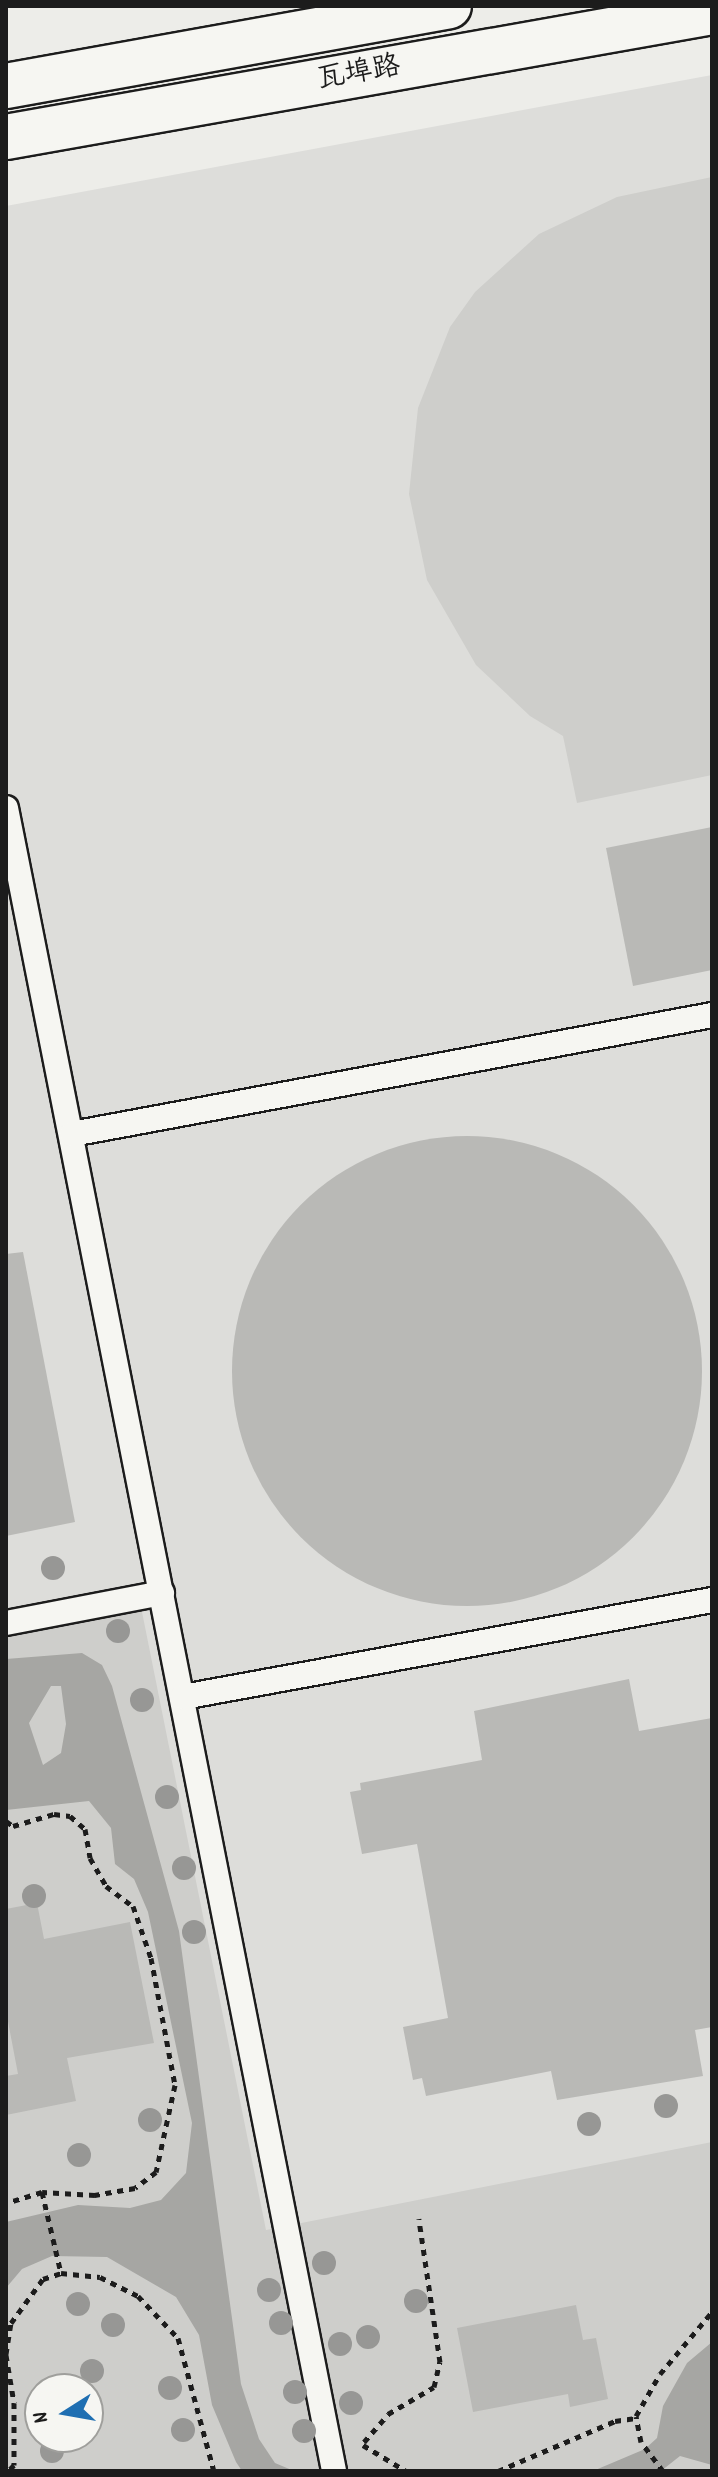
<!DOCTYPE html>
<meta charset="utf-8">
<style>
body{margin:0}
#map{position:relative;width:718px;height:2477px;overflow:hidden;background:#edede9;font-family:Dekko,"LXGW WenKai TC",sans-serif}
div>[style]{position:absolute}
.built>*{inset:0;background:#ddddda}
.green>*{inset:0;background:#cececb}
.water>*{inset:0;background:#a6a6a3}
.building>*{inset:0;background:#b9b9b6}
.round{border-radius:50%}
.path>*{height:5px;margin-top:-2.5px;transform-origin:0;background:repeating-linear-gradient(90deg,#1c1c1c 0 6px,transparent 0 12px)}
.roads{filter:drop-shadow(2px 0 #1c1c1c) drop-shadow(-2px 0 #1c1c1c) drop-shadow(0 2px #1c1c1c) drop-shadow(0 -2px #1c1c1c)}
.service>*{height:24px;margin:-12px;padding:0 12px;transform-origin:12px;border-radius:12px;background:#f6f6f2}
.tertiary>*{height:44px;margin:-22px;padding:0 22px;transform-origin:22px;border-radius:22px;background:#f6f6f2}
.trees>*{width:24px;height:24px;margin:-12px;border-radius:50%;background:#979795}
span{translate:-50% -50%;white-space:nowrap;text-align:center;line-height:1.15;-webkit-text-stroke:6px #f6f6f2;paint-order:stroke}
.street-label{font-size:28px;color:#1c1c1c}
.frame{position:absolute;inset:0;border:8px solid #1c1c1c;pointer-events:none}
.north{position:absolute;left:24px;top:2373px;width:80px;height:80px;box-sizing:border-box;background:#f6f6f2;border:2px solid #9f9f9c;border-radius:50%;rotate:259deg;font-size:22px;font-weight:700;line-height:32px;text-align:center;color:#1c1c1c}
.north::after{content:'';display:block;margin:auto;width:28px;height:36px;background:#1f6fb2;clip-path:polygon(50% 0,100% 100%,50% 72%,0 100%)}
</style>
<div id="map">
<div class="built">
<div style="clip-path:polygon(evenodd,712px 75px,712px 2471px,6px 2471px,6px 206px,712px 75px,40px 2389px,88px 2389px,88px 2437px,40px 2437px,40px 2389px)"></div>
</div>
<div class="green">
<div style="clip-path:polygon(712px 177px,712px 775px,577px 803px,563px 736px,530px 716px,476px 665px,427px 580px,409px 494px,418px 408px,450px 327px,475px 292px,539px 234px,617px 197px)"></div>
<div style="clip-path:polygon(evenodd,141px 1607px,266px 2230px,712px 2142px,712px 2471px,6px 2471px,6px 1632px,141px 1607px,40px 2389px,88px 2389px,88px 2437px,40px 2437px,40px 2389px)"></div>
</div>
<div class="water">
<div style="clip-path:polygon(evenodd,82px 1653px,102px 1665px,112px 1686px,179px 1931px,241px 2384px,259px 2439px,275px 2463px,294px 2471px,242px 2471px,236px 2462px,212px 2405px,199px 2335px,176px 2297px,107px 2257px,52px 2256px,22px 2269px,6px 2288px,6px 2222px,78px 2205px,130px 2208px,161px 2200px,186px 2173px,192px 2123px,148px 1912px,134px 1879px,115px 1864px,111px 1828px,89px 1801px,6px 1810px,6px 1659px,82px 1653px,51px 1686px,61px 1686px,66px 1724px,61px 1753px,43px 1765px,29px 1723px,51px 1686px)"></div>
<div style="clip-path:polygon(712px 2342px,712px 2465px,680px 2456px,661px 2471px,593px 2471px,645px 2449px,657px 2438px,663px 2406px,687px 2363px)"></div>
</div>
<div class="building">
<div style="clip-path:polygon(712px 827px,712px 970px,633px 986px,606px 848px)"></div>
<div class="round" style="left:232px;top:1136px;width:470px;height:470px"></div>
<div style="clip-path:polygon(23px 1252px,75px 1522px,6px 1536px,6px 1254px)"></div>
<div style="clip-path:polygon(629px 1679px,639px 1731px,712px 1718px,712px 2027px,695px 2030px,703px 2076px,557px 2100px,551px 2071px,426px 2096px,422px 2078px,413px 2080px,403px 2027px,448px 2018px,417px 1844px,362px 1854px,350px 1792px,361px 1790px,360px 1783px,482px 1760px,474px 1711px)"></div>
<div style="clip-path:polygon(37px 1903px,44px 1939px,130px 1922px,154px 2043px,67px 2058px,76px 2101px,6px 2115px,6px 2076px,18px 2074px,6px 2011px,6px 1909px)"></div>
<div style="clip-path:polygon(576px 2305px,583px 2340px,596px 2338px,608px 2399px,570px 2407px,568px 2394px,473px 2412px,457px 2328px)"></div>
</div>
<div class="path">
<div style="left:6px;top:1821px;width:9px;rotate:36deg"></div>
<div style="left:13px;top:1826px;width:43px;rotate:-16.3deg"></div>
<div style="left:54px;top:1814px;width:16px;rotate:7deg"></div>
<div style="left:70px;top:1816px;width:20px;rotate:41deg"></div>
<div style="left:85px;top:1829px;width:29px;rotate:80deg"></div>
<div style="left:90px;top:1858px;width:32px;rotate:60deg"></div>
<div style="left:106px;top:1886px;width:34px;rotate:37deg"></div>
<div style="left:133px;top:1906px;width:55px;rotate:70.9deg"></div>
<div style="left:151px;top:1958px;width:129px;rotate:79.3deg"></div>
<div style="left:175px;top:2085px;width:89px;rotate:102.3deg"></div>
<div style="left:156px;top:2172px;width:26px;rotate:143deg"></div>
<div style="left:135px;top:2188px;width:41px;rotate:170.1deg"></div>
<div style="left:95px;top:2195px;width:53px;rotate:-176.8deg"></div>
<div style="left:42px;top:2192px;width:38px;rotate:163deg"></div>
<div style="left:42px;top:2192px;width:83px;rotate:76.8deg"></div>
<div style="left:6px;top:2354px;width:31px;rotate:-81deg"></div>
<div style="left:11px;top:2323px;width:54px;rotate:-54deg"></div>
<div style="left:43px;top:2279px;width:19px;rotate:-18deg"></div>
<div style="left:61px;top:2273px;width:39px;rotate:6deg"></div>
<div style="left:100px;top:2277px;width:42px;rotate:26.6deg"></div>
<div style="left:138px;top:2296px;width:58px;rotate:46.4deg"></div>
<div style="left:178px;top:2338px;width:138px;rotate:74.9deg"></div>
<div style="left:6px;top:2355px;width:49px;rotate:80.5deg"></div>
<div style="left:14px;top:2403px;width:62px;rotate:90deg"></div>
<div style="left:14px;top:2465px;width:8px;rotate:135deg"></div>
<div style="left:364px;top:2442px;width:37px;rotate:-49deg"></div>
<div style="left:388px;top:2414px;width:53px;rotate:-30.4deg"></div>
<div style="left:434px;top:2387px;width:26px;rotate:-77deg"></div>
<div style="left:440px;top:2362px;width:145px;rotate:-98.4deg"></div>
<div style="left:363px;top:2445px;width:50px;rotate:31.2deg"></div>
<div style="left:498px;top:2471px;width:127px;rotate:-23.1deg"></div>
<div style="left:615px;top:2421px;width:21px;rotate:-8deg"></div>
<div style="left:663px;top:2471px;width:36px;rotate:-127deg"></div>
<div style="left:641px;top:2442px;width:26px;rotate:-101deg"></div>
<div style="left:636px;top:2416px;width:48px;rotate:-60.3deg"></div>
<div style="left:660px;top:2374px;width:81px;rotate:-50deg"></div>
</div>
<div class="roads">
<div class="service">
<div style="left:6px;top:808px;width:1695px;rotate:78.84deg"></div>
<div style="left:72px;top:1134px;width:651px;rotate:-10.53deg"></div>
<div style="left:6px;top:1623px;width:159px;rotate:-10.9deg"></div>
<div style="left:183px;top:1697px;width:538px;rotate:-10.39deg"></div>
</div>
<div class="tertiary">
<div style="left:6px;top:86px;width:450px;rotate:-10.2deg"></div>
<div style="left:6px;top:137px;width:717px;rotate:-10.04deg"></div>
</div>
</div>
<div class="trees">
<div style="left:53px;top:1568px"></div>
<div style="left:118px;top:1631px"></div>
<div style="left:142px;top:1700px"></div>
<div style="left:167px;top:1797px"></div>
<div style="left:184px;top:1868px"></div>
<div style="left:34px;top:1896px"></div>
<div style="left:194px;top:1932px"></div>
<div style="left:666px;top:2106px"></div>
<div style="left:150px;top:2120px"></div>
<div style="left:589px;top:2124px"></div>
<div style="left:79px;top:2155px"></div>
<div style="left:324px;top:2263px"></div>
<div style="left:269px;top:2290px"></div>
<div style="left:416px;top:2301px"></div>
<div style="left:78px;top:2304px"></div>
<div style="left:281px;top:2323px"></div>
<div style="left:113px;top:2325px"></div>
<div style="left:368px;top:2337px"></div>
<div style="left:340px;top:2344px"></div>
<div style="left:92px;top:2371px"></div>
<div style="left:170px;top:2388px"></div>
<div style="left:295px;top:2392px"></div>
<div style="left:351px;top:2403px"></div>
<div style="left:183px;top:2430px"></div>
<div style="left:304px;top:2431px"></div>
<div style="left:52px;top:2451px"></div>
</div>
<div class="street-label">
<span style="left:359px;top:75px;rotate:-10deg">瓦埠路</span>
</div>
<div class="frame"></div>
<div class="north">N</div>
</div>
